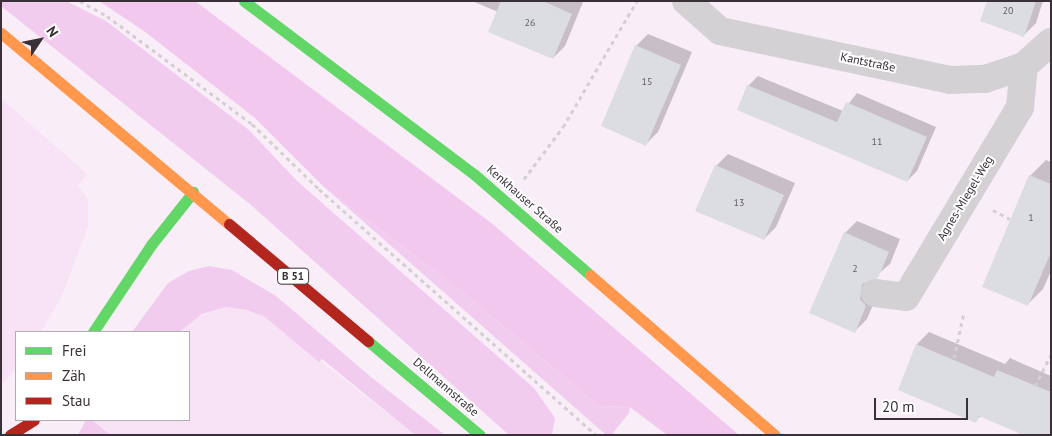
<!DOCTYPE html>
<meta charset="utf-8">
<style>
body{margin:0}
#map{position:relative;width:1052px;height:436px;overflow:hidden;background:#f9eef8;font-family:"PT Sans",sans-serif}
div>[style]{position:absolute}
.built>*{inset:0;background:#f8e3f6}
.green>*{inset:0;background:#f2ccef}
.forest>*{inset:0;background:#f2c8ee}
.shadow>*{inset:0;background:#0003}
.building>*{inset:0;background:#dcdde2}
.path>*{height:3px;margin-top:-1.5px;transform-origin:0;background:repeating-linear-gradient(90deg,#d4cfd3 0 4px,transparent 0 8px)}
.street>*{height:28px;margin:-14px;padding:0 14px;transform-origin:14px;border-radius:14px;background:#d4d1d4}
.fast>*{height:11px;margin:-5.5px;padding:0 5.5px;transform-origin:5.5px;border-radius:5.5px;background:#63d668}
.slow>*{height:11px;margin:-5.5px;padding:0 5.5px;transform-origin:5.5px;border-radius:5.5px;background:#ff974d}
.jam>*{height:11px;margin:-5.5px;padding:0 5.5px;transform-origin:5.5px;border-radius:5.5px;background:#b3261e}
span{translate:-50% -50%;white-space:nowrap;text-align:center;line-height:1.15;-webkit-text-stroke:4px #fff;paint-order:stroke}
.number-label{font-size:10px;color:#625c63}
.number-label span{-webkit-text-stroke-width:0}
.shield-label span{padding:1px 4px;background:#fff;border:1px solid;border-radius:4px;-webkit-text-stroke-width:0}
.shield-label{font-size:11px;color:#393038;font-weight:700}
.street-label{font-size:12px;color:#393038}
.frame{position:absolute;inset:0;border:2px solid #393038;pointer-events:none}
.legend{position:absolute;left:15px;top:331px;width:175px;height:90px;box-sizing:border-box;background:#fff;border:1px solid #b0acaf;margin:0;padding:6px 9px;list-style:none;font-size:15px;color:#393038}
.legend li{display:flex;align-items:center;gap:10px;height:25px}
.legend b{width:25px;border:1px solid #b0acaf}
.north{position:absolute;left:15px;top:15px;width:50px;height:50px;-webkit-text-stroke:4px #fff;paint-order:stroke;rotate:56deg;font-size:14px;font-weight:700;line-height:20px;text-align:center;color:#393038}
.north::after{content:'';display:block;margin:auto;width:18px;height:22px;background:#393038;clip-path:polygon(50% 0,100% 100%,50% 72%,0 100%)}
.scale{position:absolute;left:874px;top:398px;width:94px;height:22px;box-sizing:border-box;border:2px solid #393038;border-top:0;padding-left:6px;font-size:15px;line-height:18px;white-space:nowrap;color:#393038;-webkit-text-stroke:4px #fff;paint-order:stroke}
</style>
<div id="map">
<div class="built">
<div style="clip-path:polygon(1px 98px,87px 174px,78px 186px,88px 199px,88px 227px,62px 296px,41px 332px,16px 332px,16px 369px,1px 386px)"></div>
<div style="clip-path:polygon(226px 307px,247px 310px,265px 317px,415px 435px,78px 435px,86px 420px,189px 420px,189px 332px,179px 332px,196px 317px)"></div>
</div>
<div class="green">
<div style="clip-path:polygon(1px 1px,66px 1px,106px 21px,249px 130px,297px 181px,534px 388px,555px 418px,552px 435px,509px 435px,251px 205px,1px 6px)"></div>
<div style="clip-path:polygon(323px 186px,466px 295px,599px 406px,630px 407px,629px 413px,613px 433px,615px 435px,606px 435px)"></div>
<div style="clip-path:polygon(209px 266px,232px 270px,276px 296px,371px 377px,445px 435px,415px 435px,322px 359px,319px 362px,265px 317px,247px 310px,226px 307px,202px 314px,179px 332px,132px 332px,168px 283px,189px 271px)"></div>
<div style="clip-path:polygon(86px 420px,92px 420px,110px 435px,78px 435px)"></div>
</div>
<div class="forest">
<div style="clip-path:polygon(99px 1px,195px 1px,490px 222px,739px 435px,667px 435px,630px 407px,599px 406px,466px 295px,323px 186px,255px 118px,144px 31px)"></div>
</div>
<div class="shadow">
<div style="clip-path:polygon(472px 1px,582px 1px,583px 2px,565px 46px,553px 58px,498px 12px)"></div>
<div style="clip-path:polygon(988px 1px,1043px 1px,1036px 23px,1024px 35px)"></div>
<div style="clip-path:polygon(648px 34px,692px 52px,658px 132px,646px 144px,636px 46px)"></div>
<div style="clip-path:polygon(758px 76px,843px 111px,857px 93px,936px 127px,917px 171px,907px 181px,748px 86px)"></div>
<div style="clip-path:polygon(728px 154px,795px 183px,776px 227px,764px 239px,716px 166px)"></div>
<div style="clip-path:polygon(1046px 160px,1051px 162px,1051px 271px,1043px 289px,1027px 305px,1030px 176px)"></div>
<div style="clip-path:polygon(857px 221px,900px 239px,890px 264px,873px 278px,872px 286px,878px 293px,867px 319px,855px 331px,845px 233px)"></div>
<div style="clip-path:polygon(929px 332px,1005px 364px,1010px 358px,1051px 376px,1051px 435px,981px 416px,975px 421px,899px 389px,917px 344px)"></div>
</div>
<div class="building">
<div style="clip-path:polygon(501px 1px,543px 1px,572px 14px,553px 59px,488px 32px)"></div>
<div style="clip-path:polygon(987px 1px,1036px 1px,1024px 37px,980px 21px)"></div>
<div style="clip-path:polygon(635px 45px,681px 65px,646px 146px,601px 126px)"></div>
<div style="clip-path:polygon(747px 85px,837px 122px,846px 102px,927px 137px,907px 182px,737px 110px)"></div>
<div style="clip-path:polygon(715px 165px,784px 195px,764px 240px,695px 211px)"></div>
<div style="clip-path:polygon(1029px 175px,1051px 184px,1051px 252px,1028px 306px,982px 287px)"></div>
<div style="clip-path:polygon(844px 232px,889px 252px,878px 278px,862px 284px,860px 299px,866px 306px,855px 333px,809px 313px)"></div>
<div style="clip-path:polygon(916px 344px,994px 377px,997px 370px,1051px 392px,1051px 435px,1023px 435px,979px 416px,976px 423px,898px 390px)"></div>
</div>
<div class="path">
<div style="left:80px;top:1px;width:31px;rotate:29deg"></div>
<div style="left:107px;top:16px;width:181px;rotate:36.7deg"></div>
<div style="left:252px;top:124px;width:93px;rotate:44.1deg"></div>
<div style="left:319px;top:189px;width:370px;rotate:41.6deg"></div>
<div style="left:524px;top:179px;width:65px;rotate:-53.1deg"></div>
<div style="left:563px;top:127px;width:146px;rotate:-59.6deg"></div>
<div style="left:993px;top:210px;width:19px;rotate:28deg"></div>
<div style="left:954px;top:358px;width:47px;rotate:-77.7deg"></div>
<div style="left:1035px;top:386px;width:35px;rotate:-63deg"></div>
</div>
<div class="street">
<div style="left:686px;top:1px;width:45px;rotate:41.4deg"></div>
<div style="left:720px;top:31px;width:235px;rotate:12deg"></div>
<div style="left:950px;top:80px;width:35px;rotate:-2deg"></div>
<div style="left:985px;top:79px;width:41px;rotate:-18.4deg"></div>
<div style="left:1024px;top:66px;width:36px;rotate:-42deg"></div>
<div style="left:875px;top:293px;width:31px;rotate:7deg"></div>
<div style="left:906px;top:297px;width:222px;rotate:-59deg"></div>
<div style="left:1020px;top:107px;width:41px;rotate:-84.4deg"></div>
</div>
<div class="fast">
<div style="left:244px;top:1px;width:289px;rotate:37deg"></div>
<div style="left:475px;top:175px;width:152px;rotate:41deg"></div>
<div style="left:93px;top:332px;width:105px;rotate:-56.3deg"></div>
<div style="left:151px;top:245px;width:68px;rotate:-51.6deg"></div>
<div style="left:368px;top:341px;width:146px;rotate:40deg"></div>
</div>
<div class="slow">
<div style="left:1px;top:33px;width:297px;rotate:40deg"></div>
<div style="left:590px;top:275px;width:245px;rotate:40.9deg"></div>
</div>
<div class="jam">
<div style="left:229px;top:224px;width:182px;rotate:40.1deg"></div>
<div style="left:10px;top:435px;width:28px;rotate:-32deg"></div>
</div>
<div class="number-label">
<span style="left:1008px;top:11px">20</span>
<span style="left:530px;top:23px">26</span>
<span style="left:647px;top:82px">15</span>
<span style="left:877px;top:142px">11</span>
<span style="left:739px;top:203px">13</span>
<span style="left:1031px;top:218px">1</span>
<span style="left:855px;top:269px">2</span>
</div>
<div class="shield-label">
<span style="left:293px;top:276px">B 51</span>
</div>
<div class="street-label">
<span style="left:868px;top:62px;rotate:12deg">Kantstraße</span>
<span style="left:965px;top:198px;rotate:-59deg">Agnes-Miegel-Weg</span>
<span style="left:525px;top:199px;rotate:41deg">Kenkhauser Straße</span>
<span style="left:446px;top:387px;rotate:41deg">Dellmannstraße</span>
</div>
<div class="frame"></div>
<ul class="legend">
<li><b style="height:6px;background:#63d668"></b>Frei</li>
<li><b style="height:6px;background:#ff974d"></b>Zäh</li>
<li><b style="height:6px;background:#b3261e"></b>Stau</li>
</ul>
<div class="north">N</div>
<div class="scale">20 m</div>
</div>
